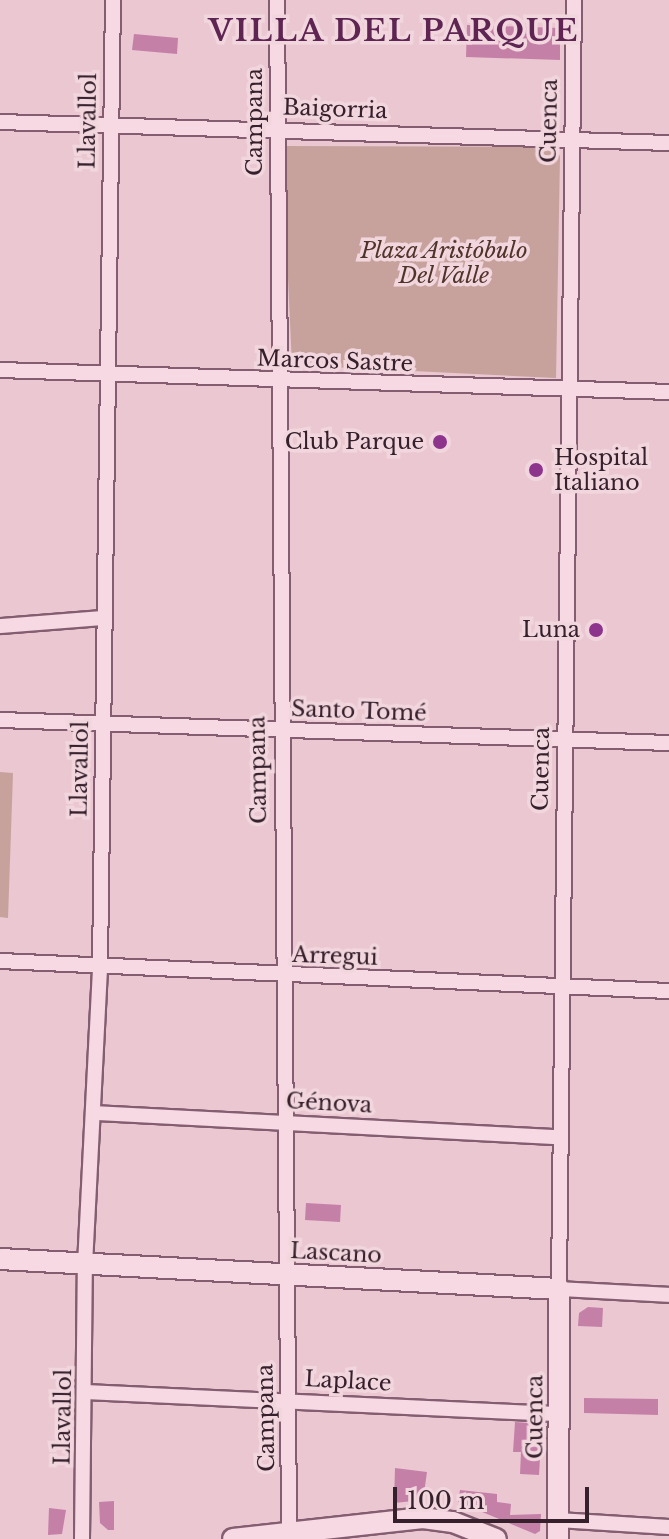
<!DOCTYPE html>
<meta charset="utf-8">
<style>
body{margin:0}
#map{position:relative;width:669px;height:1539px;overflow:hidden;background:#eac7d1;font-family:"Libre Baskerville",serif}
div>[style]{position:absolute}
.green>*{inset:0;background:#c7a19c}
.building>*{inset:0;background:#c580a8}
.roads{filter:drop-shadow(2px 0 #845e70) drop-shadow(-2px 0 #845e70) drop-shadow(0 2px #845e70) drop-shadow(0 -2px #845e70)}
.street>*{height:14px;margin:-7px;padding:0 7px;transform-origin:7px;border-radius:7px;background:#f6d9e2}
.secondary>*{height:20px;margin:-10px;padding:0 10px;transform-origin:10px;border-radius:10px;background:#f6d9e2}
.dots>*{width:22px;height:22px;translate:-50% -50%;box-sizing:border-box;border:4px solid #f2d6de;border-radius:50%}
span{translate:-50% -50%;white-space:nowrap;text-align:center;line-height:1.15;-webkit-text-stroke:7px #f2d6de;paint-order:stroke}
.street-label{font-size:22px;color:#36202b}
.park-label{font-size:22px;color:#503329;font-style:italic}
.poi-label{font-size:22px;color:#36202b}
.right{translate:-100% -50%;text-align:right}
.left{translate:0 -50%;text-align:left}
.district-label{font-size:30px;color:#5e2452;font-weight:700;letter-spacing:2px}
.scale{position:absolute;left:393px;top:1487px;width:196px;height:36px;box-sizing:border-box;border:4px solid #36202b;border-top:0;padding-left:10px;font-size:24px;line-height:28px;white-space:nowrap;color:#36202b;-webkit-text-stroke:6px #f2d6de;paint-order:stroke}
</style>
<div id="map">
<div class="green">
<div style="clip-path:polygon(282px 146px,554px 147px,560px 156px,556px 378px,292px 365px)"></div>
<div style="clip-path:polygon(0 772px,13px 773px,8px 918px,0 917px)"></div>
</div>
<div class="building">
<div style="clip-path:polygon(467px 25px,560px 28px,560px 60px,466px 57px)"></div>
<div style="clip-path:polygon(134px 34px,178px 38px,177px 54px,132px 50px)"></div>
<div style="clip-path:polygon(306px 1203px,341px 1205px,340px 1222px,305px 1220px)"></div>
<div style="clip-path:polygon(588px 1307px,603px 1308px,602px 1327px,578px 1326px,579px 1313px)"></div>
<div style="clip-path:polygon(584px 1398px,658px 1399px,658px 1415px,584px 1413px)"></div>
<div style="clip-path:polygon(515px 1422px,542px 1424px,539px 1475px,520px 1474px,521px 1452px,513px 1452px)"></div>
<div style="clip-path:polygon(395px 1468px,427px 1472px,423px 1500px,394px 1503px)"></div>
<div style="clip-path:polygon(460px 1490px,497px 1494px,497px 1502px,511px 1504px,510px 1515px,541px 1514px,540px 1531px,535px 1534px,458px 1502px)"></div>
<div style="clip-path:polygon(114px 1501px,114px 1530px,108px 1530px,100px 1523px,99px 1502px)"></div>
<div style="clip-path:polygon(49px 1508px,66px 1510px,62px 1534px,48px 1535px)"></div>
</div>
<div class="roads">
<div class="street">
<div style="left:277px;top:0;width:1539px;rotate:89.55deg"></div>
<div style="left:574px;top:0;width:1289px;rotate:90.67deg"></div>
<div style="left:559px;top:1289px;width:110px;rotate:3.1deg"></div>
<div style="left:0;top:122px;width:669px;rotate:1.8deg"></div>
<div style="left:0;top:370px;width:669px;rotate:1.88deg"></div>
<div style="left:0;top:626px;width:102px;rotate:-4.5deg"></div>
<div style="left:0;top:720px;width:669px;rotate:1.97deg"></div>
<div style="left:0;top:961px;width:670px;rotate:2.57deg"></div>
<div style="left:95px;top:1113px;width:466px;rotate:3deg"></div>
<div style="left:87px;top:1392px;width:473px;rotate:2.7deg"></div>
<div style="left:558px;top:1520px;width:111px;rotate:3.6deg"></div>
<div style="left:82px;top:1539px;width:274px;rotate:-89.4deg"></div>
<div style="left:85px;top:1265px;width:300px;rotate:-87.1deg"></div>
<div style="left:100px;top:965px;width:965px;rotate:-89.23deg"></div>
</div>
<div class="secondary">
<div style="left:0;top:1259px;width:560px;rotate:3.07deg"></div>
<div style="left:559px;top:1289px;width:250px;rotate:90.2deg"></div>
<div style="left:233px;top:1539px;width:191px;rotate:-6.3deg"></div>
<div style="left:423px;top:1518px;width:30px;rotate:8deg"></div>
<div style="left:453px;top:1522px;width:46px;rotate:21.6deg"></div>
</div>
</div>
<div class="dots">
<div style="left:440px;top:442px;background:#8d348d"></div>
<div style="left:536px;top:470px;background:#8d348d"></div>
<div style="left:596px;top:630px;background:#8d348d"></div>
</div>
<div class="street-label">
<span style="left:335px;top:109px;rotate:2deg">Baigorria</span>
<span style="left:88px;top:121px;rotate:-89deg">Llavallol</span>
<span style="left:549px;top:121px;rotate:-89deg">Cuenca</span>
<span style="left:255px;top:122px;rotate:-90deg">Campana</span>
<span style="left:335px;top:361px;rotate:2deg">Marcos Sastre</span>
<span style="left:359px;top:711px;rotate:2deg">Santo Tomé</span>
<span style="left:80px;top:769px;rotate:-89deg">Llavallol</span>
<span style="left:541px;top:769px;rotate:-89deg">Cuenca</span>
<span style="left:258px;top:770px;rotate:-91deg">Campana</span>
<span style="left:335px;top:956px;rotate:2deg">Arregui</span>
<span style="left:329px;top:1103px;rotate:3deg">Génova</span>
<span style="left:336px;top:1253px;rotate:3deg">Lascano</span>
<span style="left:348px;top:1381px;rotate:3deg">Laplace</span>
<span style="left:63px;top:1417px;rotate:-89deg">Llavallol</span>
<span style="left:535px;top:1417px;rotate:-90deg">Cuenca</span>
<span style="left:266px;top:1418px;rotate:-91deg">Campana</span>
</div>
<div class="park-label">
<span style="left:444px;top:263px">Plaza Aristóbulo<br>Del Valle</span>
</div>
<div class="poi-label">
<span class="right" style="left:424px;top:442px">Club Parque</span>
<span class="left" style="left:554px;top:470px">Hospital<br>Italiano</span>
<span class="right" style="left:580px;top:630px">Luna</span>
</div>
<div class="district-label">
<span style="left:394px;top:31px">VILLA DEL PARQUE</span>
</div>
<div class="scale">100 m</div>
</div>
